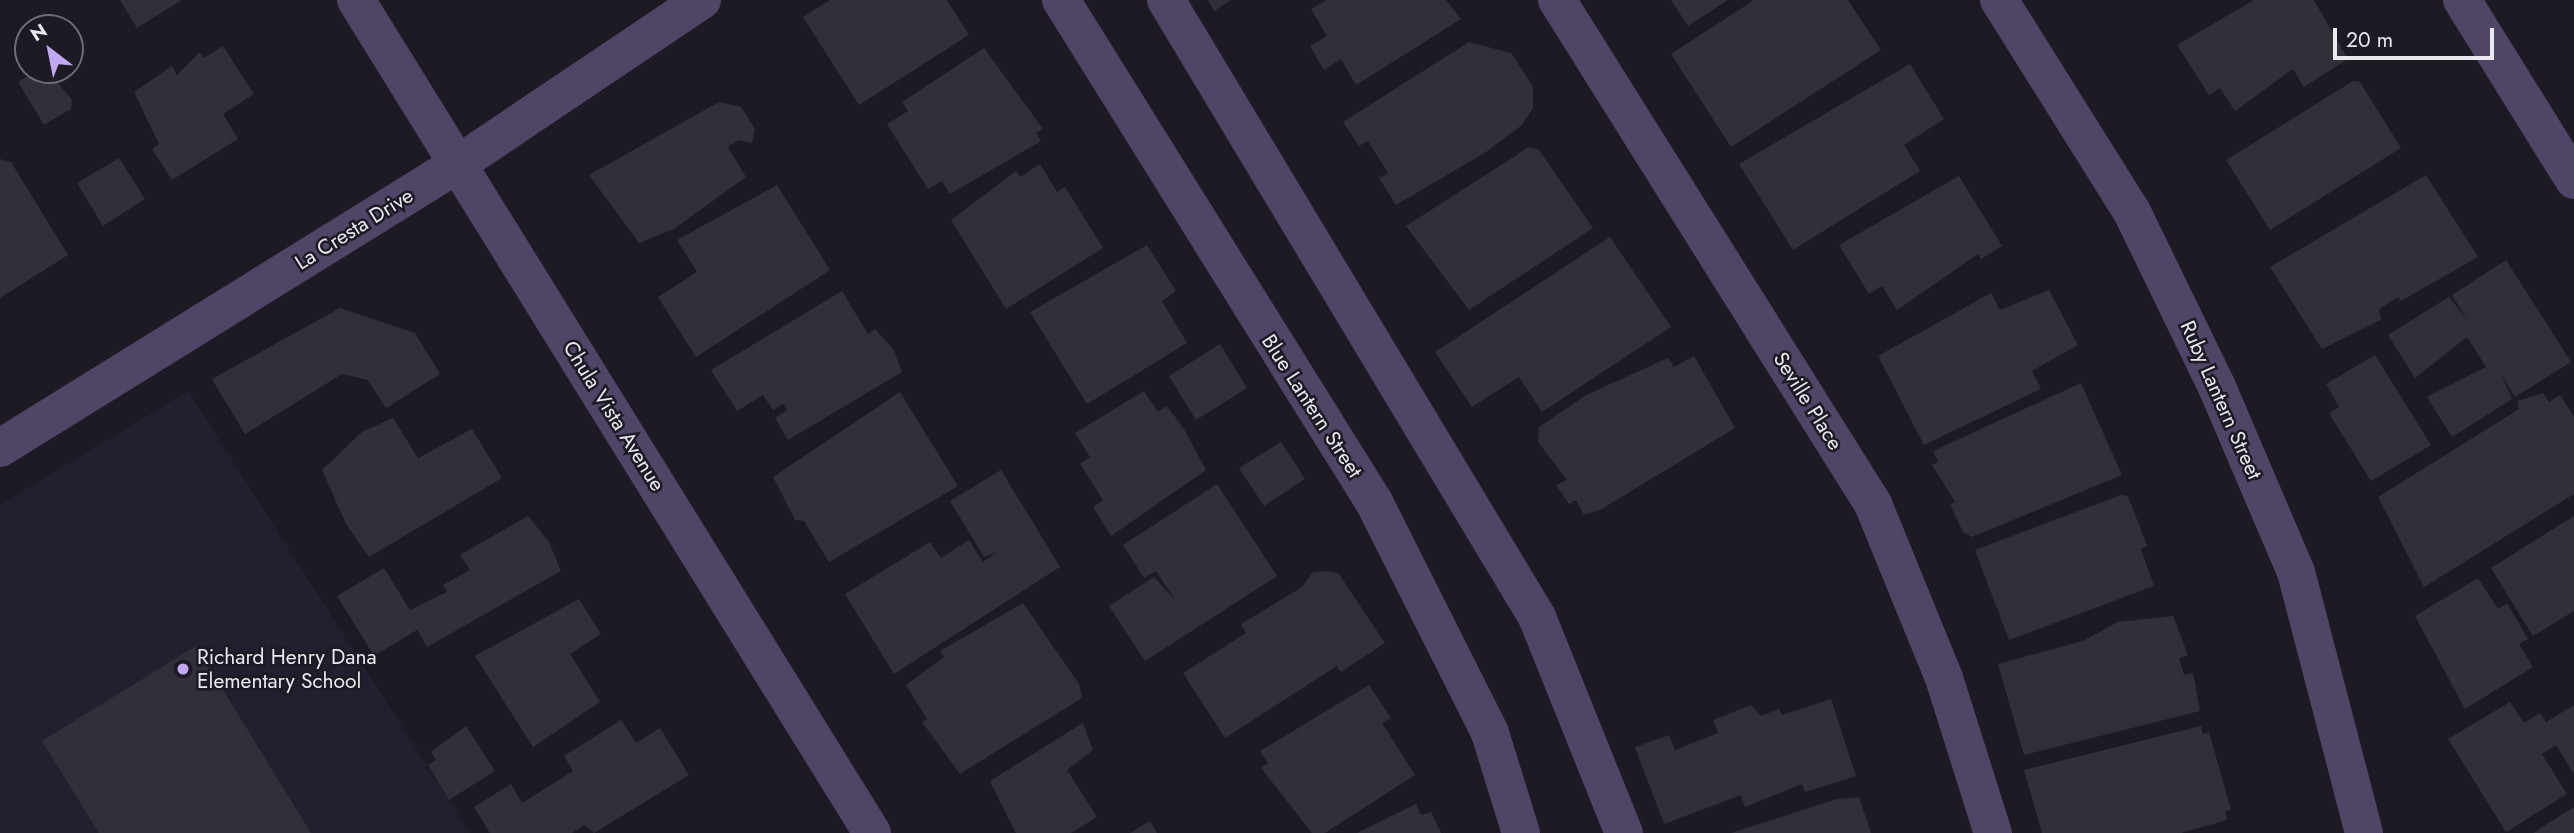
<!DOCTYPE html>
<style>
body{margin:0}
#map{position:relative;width:2574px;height:833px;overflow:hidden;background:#1d1a23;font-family:Jost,sans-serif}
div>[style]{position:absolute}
.built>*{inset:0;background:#241f2e}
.building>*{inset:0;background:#322f39}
.minor>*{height:38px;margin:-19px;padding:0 19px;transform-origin:19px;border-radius:19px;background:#504467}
.dots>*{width:19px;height:19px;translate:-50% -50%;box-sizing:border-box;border:4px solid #1d1a23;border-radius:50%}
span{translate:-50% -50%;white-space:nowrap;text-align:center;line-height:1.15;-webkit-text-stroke:5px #1d1a23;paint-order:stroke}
.street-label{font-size:21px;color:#ebe9f0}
.poi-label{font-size:21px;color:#ebe9f0}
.left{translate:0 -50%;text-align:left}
.north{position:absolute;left:14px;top:14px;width:70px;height:70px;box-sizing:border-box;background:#1d1a23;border:2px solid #6f6d75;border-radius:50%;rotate:328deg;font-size:19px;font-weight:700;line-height:28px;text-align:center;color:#ebe9f0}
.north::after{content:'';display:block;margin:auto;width:24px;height:32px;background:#c2a8f3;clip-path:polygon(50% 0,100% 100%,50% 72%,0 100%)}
.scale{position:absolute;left:2333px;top:28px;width:161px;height:32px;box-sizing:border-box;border:4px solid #ebe9f0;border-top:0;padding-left:9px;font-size:21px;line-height:24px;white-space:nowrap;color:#ebe9f0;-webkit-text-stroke:5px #1d1a23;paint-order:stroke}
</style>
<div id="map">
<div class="built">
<div style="clip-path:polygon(188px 391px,470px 833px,0 833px,0 505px)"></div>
</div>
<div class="building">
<div style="clip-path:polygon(120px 0,182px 0,137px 28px)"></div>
<div style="clip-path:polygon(830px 0,947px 0,969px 35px,859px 105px,803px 17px)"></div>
<div style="clip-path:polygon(1208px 0,1231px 0,1214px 11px)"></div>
<div style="clip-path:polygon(1327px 0,1446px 0,1461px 19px,1356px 85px,1341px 59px,1324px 70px,1310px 46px,1327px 36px,1311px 9px)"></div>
<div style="clip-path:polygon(1671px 0,1728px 0,1688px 26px)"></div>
<div style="clip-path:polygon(1754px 0,1848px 0,1881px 50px,1731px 147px,1671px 54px)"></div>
<div style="clip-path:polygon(2254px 0,2314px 0,2348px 59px,2304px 87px,2293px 69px,2235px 111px,2220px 88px,2209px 95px,2177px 45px)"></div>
<div style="clip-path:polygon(1469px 42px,1511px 53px,1533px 86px,1533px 108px,1522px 125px,1486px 152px,1396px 205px,1379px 178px,1388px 173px,1368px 141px,1359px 146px,1343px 122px)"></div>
<div style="clip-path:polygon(223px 46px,254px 94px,223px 114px,238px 139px,172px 180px,152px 149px,159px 144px,134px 92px,172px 66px,177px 75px,200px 52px,204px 58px)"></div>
<div style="clip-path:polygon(984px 48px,1043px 129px,1036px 133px,1041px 141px,950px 194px,942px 181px,928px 189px,887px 124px,908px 111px,902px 102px)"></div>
<div style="clip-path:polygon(1910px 64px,1944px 119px,1904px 145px,1920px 171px,1793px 250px,1739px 164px)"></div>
<div style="clip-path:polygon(38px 70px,47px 70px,72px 100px,71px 109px,44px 125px,18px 82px)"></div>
<div style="clip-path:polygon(2353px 81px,2360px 82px,2401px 148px,2270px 230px,2226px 160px)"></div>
<div style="clip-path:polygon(719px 102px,741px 107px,755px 129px,752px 143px,738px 140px,728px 147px,746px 177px,674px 229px,639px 243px,589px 175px)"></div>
<div style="clip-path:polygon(1529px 147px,1539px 150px,1593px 228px,1469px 310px,1406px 226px)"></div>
<div style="clip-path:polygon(119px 158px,145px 199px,103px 226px,77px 183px)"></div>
<div style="clip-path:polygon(0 159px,11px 162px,68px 255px,0 298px)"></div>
<div style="clip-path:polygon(1040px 164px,1057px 192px,1065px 187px,1103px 248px,1006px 309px,951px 220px,1016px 171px,1020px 177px)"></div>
<div style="clip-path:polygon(2426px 175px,2478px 257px,2401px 301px,2398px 297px,2379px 309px,2381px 320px,2322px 349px,2270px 267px)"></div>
<div style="clip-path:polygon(1959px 176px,2002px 246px,1981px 259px,1978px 254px,1897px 310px,1882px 286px,1869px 294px,1839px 245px)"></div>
<div style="clip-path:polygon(777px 185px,830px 270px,696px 357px,658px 297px,697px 272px,677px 240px)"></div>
<div style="clip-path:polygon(1610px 237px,1671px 327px,1542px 412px,1519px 377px,1472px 407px,1435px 352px)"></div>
<div style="clip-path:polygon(1147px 245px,1176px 291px,1162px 301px,1187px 343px,1087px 404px,1030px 312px)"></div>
<div style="clip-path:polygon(2506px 260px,2571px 362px,2515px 397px,2501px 374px,2512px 399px,2452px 437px,2427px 397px,2486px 367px,2467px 337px,2415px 378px,2388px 335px,2449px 297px,2468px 321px,2452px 295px)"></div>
<div style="clip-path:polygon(2049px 290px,2078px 345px,2032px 371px,2041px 389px,1924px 445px,1878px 356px,1991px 293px,2000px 310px)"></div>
<div style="clip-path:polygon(842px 291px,868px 334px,875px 329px,894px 350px,902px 372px,788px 440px,775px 418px,787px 410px,783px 404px,773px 410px,763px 395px,737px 411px,711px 370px)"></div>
<div style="clip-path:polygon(340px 308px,415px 333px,440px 374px,386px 408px,368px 380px,342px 374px,245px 434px,212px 379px)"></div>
<div style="clip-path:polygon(1220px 344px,1247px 388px,1196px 420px,1169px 376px)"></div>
<div style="clip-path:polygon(2375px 355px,2431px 445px,2371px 481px,2329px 413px,2339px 407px,2326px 384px)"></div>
<div style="clip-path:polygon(1694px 356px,1735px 428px,1600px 510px,1584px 515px,1576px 500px,1569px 504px,1556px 485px,1567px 480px,1538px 442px,1539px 427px,1586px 395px,1668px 358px,1674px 367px)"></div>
<div style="clip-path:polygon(2081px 383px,2122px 475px,1972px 537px,1963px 532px,1950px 504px,1955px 502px,1932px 465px,1938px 462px,1933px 451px)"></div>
<div style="clip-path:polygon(1144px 391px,1158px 412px,1167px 406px,1184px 429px,1206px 470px,1111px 536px,1093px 507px,1103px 500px,1080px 464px,1090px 457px,1075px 433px)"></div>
<div style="clip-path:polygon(900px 392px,958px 486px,829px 562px,804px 521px,795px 520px,773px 477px)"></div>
<div style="clip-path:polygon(2543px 393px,2549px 402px,2560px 395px,2574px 417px,2574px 494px,2424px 587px,2378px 497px,2519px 409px,2517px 401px)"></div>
<div style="clip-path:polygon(393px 418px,418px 458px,472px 429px,502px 478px,369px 557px,346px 524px,322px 470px,362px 432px)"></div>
<div style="clip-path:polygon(1281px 442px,1305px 479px,1264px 506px,1239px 468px)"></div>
<div style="clip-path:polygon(1001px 470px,1060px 567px,894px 674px,845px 594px,930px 542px,941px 558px,969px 540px,983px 562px,997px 552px,984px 557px,950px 501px)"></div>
<div style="clip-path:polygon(1217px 484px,1277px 576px,1145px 661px,1109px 606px,1154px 577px,1175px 600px,1156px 571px,1144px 578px,1123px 545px)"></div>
<div style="clip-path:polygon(2121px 495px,2128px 496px,2147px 546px,2141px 549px,2154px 586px,2009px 640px,1975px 550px)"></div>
<div style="clip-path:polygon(528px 516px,549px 542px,561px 571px,427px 647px,417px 630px,374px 656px,337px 596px,384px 568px,410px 610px,447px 592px,443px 585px,470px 570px,460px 555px)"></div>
<div style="clip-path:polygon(2574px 516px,2574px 611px,2533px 636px,2491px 568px)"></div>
<div style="clip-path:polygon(1328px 571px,1339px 574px,1385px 643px,1341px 672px,1337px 666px,1225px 738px,1183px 673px,1246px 633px,1241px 624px,1302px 587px,1313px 572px)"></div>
<div style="clip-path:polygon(2478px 578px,2498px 609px,2507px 603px,2528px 639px,2519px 644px,2533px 667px,2465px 709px,2415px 616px)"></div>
<div style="clip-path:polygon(579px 599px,601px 634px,570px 654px,600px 702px,533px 747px,475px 656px)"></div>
<div style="clip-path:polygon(1023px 603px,1079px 684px,1082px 698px,960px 774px,922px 722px,927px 719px,906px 685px,944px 657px,940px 651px)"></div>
<div style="clip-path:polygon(2173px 616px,2188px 655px,2179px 658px,2184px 675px,2193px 673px,2200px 711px,2024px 755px,1998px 664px,2083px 641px,2118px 622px)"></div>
<div style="clip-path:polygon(196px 646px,311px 833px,99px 833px,42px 741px)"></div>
<div style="clip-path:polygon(1369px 685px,1391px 718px,1382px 723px,1415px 775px,1325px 833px,1312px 833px,1261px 768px,1268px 763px,1260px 751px)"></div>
<div style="clip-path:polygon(1831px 699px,1856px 776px,1805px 792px,1802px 784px,1745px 807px,1741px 795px,1664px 824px,1635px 747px,1669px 735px,1675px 750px,1718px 733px,1713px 720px,1751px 705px,1761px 716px,1779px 709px,1782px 715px)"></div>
<div style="clip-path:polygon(2510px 702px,2524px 723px,2540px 713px,2546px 722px,2574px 705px,2574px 774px,2556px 745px,2542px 754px,2567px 794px,2506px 832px,2448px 739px)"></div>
<div style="clip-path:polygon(621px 720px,636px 743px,660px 728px,689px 775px,594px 833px,584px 825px,572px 833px,490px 833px,474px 807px,511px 784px,522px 803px,573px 771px,564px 756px)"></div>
<div style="clip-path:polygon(1083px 723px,1093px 750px,1067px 770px,1097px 817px,1071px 833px,1016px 833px,990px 781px)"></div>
<div style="clip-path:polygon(466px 726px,495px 771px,449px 800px,428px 765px,436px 760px,431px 752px)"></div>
<div style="clip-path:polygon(2201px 726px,2203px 734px,2209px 732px,2231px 810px,2225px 811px,2227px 820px,2181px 833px,2042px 833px,2024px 770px)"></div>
<div style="clip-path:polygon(1859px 797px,1871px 833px,1731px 833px,1837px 799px)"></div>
<div style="clip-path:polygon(1416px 804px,1421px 815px,1431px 812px,1441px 833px,1357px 833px)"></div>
<div style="clip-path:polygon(2574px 807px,2574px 833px,2533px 833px)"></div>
<div style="clip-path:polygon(1150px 821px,1157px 833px,1130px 833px)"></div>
</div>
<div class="minor">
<div style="left:356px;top:0;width:980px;rotate:58.22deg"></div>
<div style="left:1061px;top:0;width:592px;rotate:58.06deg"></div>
<div style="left:1374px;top:502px;width:258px;rotate:63.3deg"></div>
<div style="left:1490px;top:733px;width:105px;rotate:72.8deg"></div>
<div style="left:1166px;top:0;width:720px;rotate:58.98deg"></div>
<div style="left:1537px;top:617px;width:233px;rotate:68.1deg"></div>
<div style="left:1557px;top:0;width:595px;rotate:57.91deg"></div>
<div style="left:1873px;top:504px;width:188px;rotate:67.8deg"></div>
<div style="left:1944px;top:678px;width:163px;rotate:72.5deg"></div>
<div style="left:1999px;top:0;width:250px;rotate:57.9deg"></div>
<div style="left:2132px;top:212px;width:195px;rotate:64.1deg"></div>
<div style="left:2217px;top:387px;width:201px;rotate:66.9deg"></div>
<div style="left:2296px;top:572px;width:270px;rotate:75.4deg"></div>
<div style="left:2462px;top:0;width:212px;rotate:58.1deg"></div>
<div style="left:0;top:448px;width:539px;rotate:-31.8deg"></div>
<div style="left:458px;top:164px;width:294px;rotate:-33.9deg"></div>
</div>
<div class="dots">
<div style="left:183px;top:669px;background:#c2a8f3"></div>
</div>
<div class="street-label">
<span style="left:354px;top:229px;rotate:-32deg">La Cresta Drive</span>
<span style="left:2221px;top:400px;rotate:66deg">Ruby Lantern Street</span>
<span style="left:1808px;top:401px;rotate:58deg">Seville Place</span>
<span style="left:1312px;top:406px;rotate:57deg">Blue Lantern Street</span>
<span style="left:614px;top:416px;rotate:58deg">Chula Vista Avenue</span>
</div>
<div class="poi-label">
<span class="left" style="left:197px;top:669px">Richard Henry Dana<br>Elementary School</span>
</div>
<div class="north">N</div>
<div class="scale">20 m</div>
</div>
